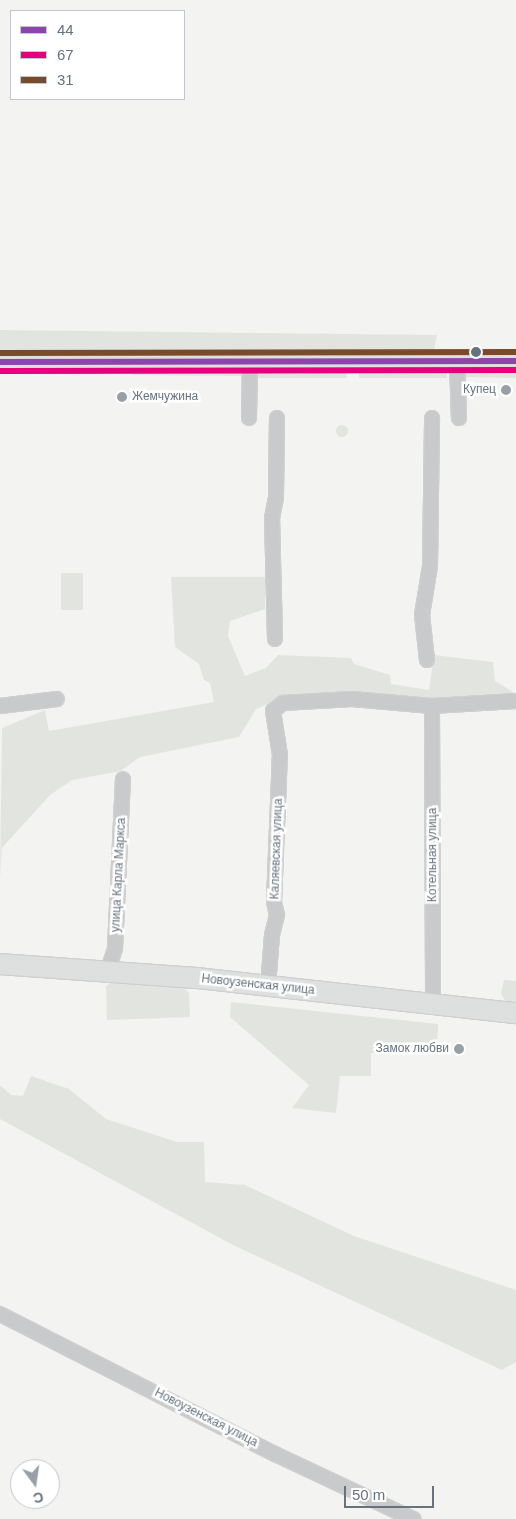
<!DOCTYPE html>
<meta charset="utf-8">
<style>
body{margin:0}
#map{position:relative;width:516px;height:1519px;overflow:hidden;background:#f3f3f1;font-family:Arial,sans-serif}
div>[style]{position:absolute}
.green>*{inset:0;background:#e2e5df}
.round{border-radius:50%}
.roads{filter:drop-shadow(1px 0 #cfcfcf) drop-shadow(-1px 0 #cfcfcf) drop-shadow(0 1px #cfcfcf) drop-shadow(0 -1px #cfcfcf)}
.street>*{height:14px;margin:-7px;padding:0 7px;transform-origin:7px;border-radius:7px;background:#c8cacb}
.secondary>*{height:20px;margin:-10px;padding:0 10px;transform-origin:10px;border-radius:10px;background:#dedfdf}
.bus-1>*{height:6px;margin:-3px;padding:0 3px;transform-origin:3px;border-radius:3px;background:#8e44ad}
.bus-2>*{height:6px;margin:-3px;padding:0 3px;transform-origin:3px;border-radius:3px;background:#e5007d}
.bus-3>*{height:6px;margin:-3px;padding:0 3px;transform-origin:3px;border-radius:3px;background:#7a4b2a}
.dots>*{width:14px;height:14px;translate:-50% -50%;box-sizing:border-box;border:2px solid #fff;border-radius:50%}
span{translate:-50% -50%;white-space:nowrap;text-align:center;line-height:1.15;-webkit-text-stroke:5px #fff;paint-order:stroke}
.poi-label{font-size:12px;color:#65737f}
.right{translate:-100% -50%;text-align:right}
.left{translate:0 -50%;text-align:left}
.street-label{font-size:12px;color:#65737f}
.legend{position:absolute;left:10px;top:10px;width:175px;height:90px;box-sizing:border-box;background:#fff;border:1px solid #c1c7cc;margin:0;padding:6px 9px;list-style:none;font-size:15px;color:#65737f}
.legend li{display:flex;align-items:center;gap:10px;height:25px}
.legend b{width:25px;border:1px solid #c1c7cc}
.north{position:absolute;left:10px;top:1459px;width:50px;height:50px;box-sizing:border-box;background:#fff;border:1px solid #c1c7cc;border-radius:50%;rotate:166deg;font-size:14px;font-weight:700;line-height:20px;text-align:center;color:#65737f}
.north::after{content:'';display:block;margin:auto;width:18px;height:22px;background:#97a0a7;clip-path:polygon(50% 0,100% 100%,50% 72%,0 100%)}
.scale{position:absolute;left:344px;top:1486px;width:90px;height:22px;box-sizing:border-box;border:2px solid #65737f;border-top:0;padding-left:6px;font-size:15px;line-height:18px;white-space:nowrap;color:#65737f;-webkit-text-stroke:4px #fff;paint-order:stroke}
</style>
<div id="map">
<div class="green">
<div style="clip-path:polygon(0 330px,437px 335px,434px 350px,428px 354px,0 351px)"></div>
<div style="clip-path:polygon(0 366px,102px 366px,102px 374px,0 374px)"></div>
<div style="clip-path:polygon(140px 367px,228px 368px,246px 376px,132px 375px)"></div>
<div style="clip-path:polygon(466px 368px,516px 369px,516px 378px,466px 377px)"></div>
<div style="clip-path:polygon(447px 369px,447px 378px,359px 378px,359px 370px)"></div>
<div style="clip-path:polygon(346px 371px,347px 378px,255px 378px,258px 372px)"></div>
<div class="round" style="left:336px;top:425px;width:12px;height:12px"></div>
<div style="clip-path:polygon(61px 573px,83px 573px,83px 610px,61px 610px)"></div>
<div style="clip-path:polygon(171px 577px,266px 577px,265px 609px,230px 621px,228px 636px,245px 676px,266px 668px,278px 655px,351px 658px,354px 664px,390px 675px,391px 684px,429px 690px,434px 655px,493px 662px,495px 681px,516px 694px,516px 697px,424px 702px,283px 698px,256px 709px,239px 737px,140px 757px,121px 771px,72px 780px,50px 795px,2px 848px,0 878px,2px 728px,45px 710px,49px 731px,214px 702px,210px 683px,204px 680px,199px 664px,175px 647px)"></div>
<div style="clip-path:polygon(504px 980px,516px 981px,516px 1006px,508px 1005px,501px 994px)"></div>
<div style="clip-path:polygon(110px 983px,184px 988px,189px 993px,190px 1017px,107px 1020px,106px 986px)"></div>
<div style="clip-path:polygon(231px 1002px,438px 1024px,437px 1052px,371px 1053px,371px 1076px,340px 1076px,336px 1113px,292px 1108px,309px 1085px,230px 1017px)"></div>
<div style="clip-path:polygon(31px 1076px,69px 1089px,106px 1119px,177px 1142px,204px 1142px,205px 1182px,245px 1185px,354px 1236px,516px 1290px,516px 1362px,502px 1370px,235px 1246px,0 1119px,0 1085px,11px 1095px,23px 1096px)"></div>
</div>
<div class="roads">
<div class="street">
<div style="left:457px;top:362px;width:56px;rotate:88deg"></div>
<div style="left:249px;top:418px;width:57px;rotate:-89deg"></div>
<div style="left:275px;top:639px;width:121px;rotate:-91.4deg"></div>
<div style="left:272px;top:518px;width:21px;rotate:-79deg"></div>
<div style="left:276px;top:497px;width:79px;rotate:-89.3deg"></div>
<div style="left:427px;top:660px;width:45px;rotate:-96.3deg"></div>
<div style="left:422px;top:615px;width:50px;rotate:-80.7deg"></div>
<div style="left:430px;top:566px;width:148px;rotate:-89.2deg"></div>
<div style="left:0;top:706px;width:57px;rotate:-7deg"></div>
<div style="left:432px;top:706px;width:297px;rotate:89.8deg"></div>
<div style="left:108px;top:970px;width:23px;rotate:-72deg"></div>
<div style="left:115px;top:948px;width:169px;rotate:-87.3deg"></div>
<div style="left:268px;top:986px;width:51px;rotate:-85.5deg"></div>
<div style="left:272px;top:935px;width:21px;rotate:-76deg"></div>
<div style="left:277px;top:915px;width:13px;rotate:-103deg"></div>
<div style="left:274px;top:902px;width:147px;rotate:-87.7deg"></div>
<div style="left:280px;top:755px;width:45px;rotate:-99deg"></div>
<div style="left:273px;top:711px;width:13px;rotate:-39deg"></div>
<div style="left:283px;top:703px;width:69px;rotate:-3.3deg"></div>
<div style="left:352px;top:699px;width:80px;rotate:5deg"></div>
<div style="left:432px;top:706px;width:84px;rotate:-3.4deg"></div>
<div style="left:0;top:1314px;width:309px;rotate:27deg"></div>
<div style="left:275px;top:1454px;width:153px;rotate:25.2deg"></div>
</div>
<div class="secondary">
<div style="left:0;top:362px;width:516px;rotate:-0.11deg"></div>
<div style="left:0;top:964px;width:197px;rotate:4.1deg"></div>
<div style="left:197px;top:978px;width:321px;rotate:6.3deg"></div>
</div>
</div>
<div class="bus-1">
<div style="left:0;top:362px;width:516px;rotate:-0.11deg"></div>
</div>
<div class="bus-2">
<div style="left:0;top:371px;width:516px;rotate:-0.11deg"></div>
</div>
<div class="bus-3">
<div style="left:0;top:353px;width:516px;rotate:-0.11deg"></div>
</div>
<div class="dots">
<div style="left:476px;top:352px;background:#65737f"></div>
<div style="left:506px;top:390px;background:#97a0a7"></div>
<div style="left:122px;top:397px;background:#97a0a7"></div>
<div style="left:459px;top:1049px;background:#97a0a7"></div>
</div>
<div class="poi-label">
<span class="right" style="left:496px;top:390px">Купец</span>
<span class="left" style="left:132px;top:397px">Жемчужина</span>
<span class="right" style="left:449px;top:1049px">Замок любви</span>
</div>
<div class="street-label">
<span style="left:277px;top:849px;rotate:-88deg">Каляевская улица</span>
<span style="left:433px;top:855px;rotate:-90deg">Котельная улица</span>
<span style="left:119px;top:875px;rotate:-87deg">улица Карла Маркса</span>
<span style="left:258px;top:985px;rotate:6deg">Новоузенская улица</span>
<span style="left:206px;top:1418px;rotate:27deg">Новоузенская улица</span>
</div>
<ul class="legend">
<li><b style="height:6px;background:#8e44ad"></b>44</li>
<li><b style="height:6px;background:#e5007d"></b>67</li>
<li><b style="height:6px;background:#7a4b2a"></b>31</li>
</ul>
<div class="north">С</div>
<div class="scale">50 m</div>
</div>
